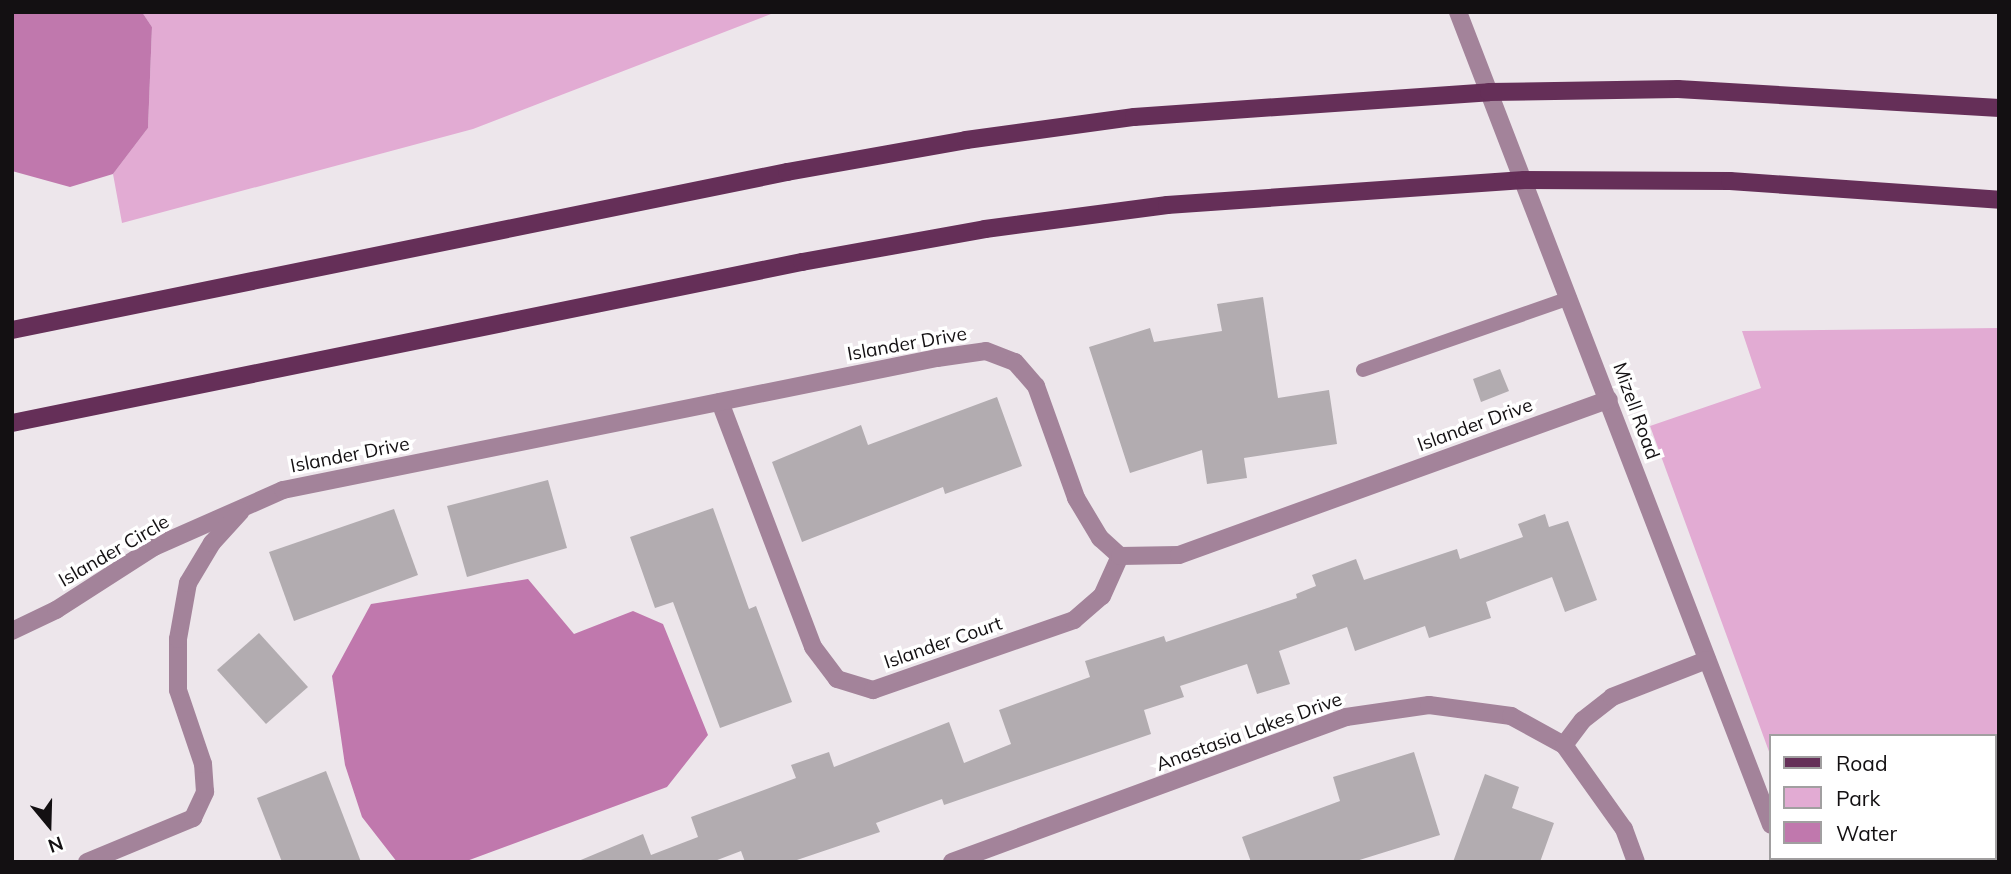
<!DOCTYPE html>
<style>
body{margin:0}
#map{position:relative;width:2011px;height:874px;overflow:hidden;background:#ede6eb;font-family:Mulish,sans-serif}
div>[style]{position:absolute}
.green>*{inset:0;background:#e2abd3}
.water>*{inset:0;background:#c078ad}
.building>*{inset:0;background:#b2acb0}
.service>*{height:14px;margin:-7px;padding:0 7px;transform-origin:7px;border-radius:7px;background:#a3839a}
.minor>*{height:18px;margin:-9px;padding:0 9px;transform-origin:9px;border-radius:9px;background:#a3839a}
.primary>*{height:18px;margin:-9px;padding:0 9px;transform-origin:9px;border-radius:9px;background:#652f58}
span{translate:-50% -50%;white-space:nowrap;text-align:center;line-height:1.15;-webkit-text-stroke:7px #fff;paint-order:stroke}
.street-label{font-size:19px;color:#131012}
.frame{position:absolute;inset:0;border:14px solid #131012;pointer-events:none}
.legend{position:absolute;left:1769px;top:734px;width:228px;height:126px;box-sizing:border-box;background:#fff;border:2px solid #a19fa0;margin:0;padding:9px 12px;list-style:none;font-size:21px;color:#131012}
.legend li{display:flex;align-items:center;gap:14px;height:35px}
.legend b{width:35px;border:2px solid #a19fa0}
.north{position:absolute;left:14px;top:790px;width:70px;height:70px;-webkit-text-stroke:5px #fff;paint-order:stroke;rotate:161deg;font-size:19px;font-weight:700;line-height:28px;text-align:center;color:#131012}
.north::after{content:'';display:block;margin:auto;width:24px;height:32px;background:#131012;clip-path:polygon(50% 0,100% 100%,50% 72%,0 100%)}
</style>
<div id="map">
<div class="green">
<div style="clip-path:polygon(142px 12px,776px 12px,473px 129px,122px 223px,113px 174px,148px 128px,152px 27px)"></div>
<div style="clip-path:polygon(1999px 328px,1999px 862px,1810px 862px,1808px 858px,1995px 858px,1995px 736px,1771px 736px,1771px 757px,1650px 426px,1761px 388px,1742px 331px)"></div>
</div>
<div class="water">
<div style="clip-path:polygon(12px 12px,142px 12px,152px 27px,148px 128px,113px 174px,70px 187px,12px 171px)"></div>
<div style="clip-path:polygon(528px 579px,574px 634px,633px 611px,663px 624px,708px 735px,667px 787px,464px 862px,397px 862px,362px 817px,345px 765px,332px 676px,371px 604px)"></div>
</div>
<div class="building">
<div style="clip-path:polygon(1263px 297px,1278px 398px,1329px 390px,1337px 444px,1244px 458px,1247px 478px,1207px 484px,1202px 450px,1130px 473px,1089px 347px,1150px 328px,1154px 342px,1222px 331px,1217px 304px)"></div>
<div style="clip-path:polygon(1500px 369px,1509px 391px,1481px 402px,1473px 379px)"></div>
<div style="clip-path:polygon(997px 397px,1022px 466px,945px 494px,943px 487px,802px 542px,772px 462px,861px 425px,868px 445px)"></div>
<div style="clip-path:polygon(548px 480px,567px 548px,467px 577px,447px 506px)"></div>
<div style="clip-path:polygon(713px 508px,749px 609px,756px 606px,792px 702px,720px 728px,673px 602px,655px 608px,630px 537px)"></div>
<div style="clip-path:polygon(394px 509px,418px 575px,294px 621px,269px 552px)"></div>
<div style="clip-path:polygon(1545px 514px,1549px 527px,1568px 521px,1597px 600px,1565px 612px,1552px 577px,1486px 602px,1491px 618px,1429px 638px,1425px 626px,1355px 651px,1347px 627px,1279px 651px,1290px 684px,1257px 694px,1247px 664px,1180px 686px,1184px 697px,1144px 710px,1151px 734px,944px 805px,942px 799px,876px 823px,880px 832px,791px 862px,745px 862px,741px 851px,712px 862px,576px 862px,643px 834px,651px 855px,698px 837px,691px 817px,796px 778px,791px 765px,829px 752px,834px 767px,949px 722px,964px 763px,1011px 744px,999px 710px,1090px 677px,1085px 661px,1164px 636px,1166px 642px,1297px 598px,1296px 594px,1316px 586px,1312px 575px,1356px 559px,1364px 580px,1457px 549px,1460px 559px,1523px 537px,1518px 524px)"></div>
<div style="clip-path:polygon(259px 633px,308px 687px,266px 724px,217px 670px)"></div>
<div style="clip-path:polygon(1414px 752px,1440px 835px,1353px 862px,1251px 862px,1242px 837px,1340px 801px,1333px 777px)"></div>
<div style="clip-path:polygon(326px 771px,361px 862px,282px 862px,257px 798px)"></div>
<div style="clip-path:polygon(1485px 774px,1519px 787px,1512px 808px,1554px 823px,1540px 862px,1453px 862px)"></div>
</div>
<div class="service">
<div style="left:1363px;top:370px;width:219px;rotate:-19.2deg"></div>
</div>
<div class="minor">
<div style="left:1458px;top:12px;width:871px;rotate:68.94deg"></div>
<div style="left:720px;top:402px;width:262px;rotate:69.2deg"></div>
<div style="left:813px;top:647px;width:40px;rotate:53deg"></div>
<div style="left:837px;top:679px;width:38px;rotate:17deg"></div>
<div style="left:873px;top:690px;width:213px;rotate:-19.2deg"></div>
<div style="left:1074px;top:620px;width:37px;rotate:-41deg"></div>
<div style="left:1102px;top:596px;width:44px;rotate:-65.8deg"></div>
<div style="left:12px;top:631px;width:49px;rotate:-25.5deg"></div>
<div style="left:56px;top:610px;width:117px;rotate:-32.7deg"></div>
<div style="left:154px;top:547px;width:141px;rotate:-23.8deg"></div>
<div style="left:283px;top:490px;width:667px;rotate:-11.41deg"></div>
<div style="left:937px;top:358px;width:49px;rotate:-8.1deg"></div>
<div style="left:986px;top:351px;width:31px;rotate:21deg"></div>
<div style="left:1015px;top:362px;width:32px;rotate:49deg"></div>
<div style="left:1036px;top:386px;width:119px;rotate:70.3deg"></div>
<div style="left:1076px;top:498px;width:47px;rotate:59deg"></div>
<div style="left:1100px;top:538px;width:27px;rotate:42deg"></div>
<div style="left:1120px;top:556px;width:59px;rotate:-1deg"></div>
<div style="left:1179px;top:555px;width:457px;rotate:-19.9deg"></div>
<div style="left:1564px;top:745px;width:31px;rotate:-53deg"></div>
<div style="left:1583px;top:720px;width:37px;rotate:-38deg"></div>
<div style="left:1612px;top:697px;width:102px;rotate:-21.3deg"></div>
<div style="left:1784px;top:858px;width:4px;rotate:76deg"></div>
<div style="left:87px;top:862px;width:115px;rotate:-22.5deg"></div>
<div style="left:193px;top:818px;width:29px;rotate:-65deg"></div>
<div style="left:205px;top:792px;width:28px;rotate:-94deg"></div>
<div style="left:203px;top:764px;width:78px;rotate:-108.7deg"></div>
<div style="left:178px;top:690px;width:51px;rotate:-90deg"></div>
<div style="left:178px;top:639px;width:57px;rotate:-79.9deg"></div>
<div style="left:188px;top:583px;width:47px;rotate:-59deg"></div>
<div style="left:212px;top:543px;width:43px;rotate:-47.8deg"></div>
<div style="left:952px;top:862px;width:420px;rotate:-20.2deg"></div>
<div style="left:1346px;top:717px;width:84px;rotate:-8.2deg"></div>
<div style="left:1429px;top:705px;width:83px;rotate:7.6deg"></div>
<div style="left:1511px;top:716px;width:60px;rotate:28.7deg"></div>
<div style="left:1564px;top:745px;width:103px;rotate:54.5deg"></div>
<div style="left:1624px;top:829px;width:35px;rotate:70deg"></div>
</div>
<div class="primary">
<div style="left:12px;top:330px;width:791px;rotate:-11.52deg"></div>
<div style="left:787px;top:172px;width:182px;rotate:-10.1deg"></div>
<div style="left:966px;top:140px;width:170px;rotate:-7.8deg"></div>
<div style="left:1134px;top:117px;width:356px;rotate:-4deg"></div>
<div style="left:1489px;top:92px;width:189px;rotate:-0.9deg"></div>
<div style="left:1678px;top:89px;width:322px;rotate:3.4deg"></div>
<div style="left:12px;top:423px;width:806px;rotate:-11.52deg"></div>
<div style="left:802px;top:262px;width:186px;rotate:-10.2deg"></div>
<div style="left:985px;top:229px;width:184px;rotate:-7.5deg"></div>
<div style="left:1167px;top:205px;width:358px;rotate:-4deg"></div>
<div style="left:1524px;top:180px;width:206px;rotate:0.3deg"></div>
<div style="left:1730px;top:181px;width:270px;rotate:4deg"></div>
</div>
<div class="street-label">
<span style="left:907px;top:344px;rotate:-10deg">Islander Drive</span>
<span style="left:1636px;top:411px;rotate:70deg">Mizell Road</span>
<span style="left:1475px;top:425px;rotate:-20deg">Islander Drive</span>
<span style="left:350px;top:455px;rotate:-11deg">Islander Drive</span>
<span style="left:114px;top:551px;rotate:-30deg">Islander Circle</span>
<span style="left:943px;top:643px;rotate:-19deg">Islander Court</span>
<span style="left:1249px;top:732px;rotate:-20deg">Anastasia Lakes Drive</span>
</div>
<div class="frame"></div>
<ul class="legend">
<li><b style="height:9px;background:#652f58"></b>Road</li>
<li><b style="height:19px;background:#e2abd3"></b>Park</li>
<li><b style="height:19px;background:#c078ad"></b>Water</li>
</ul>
<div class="north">N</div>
</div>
